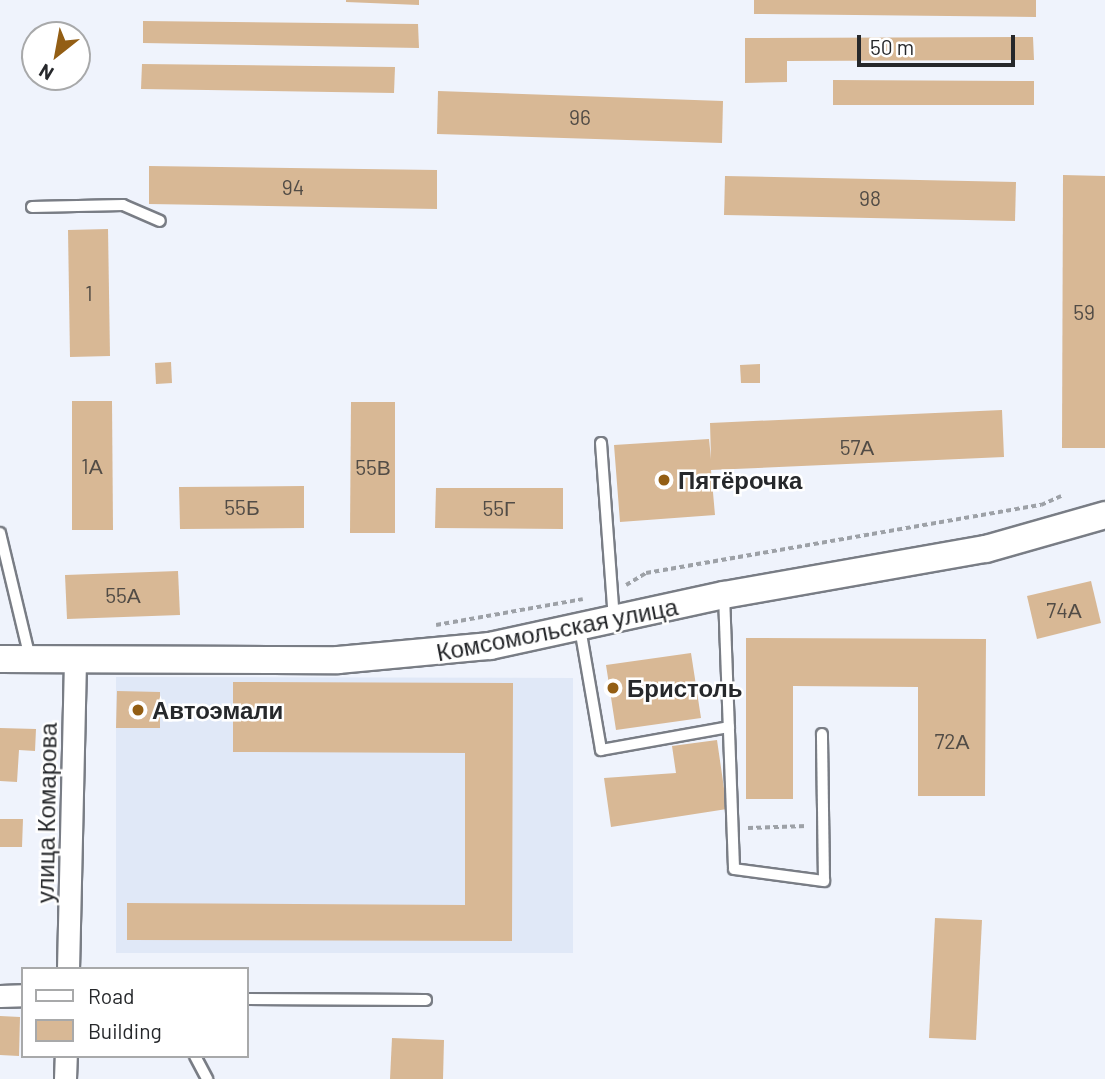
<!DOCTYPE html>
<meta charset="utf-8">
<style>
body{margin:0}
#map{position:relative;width:1105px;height:1079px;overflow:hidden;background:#eff3fc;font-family:Barlow,sans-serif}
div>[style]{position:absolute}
.built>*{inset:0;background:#e0e8f7}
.building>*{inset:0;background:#d8b895}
.path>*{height:3.5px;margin-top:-1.75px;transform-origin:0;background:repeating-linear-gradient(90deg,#9da1a7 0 5px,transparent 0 8.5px)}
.roads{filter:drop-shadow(2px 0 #797d85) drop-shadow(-2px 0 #797d85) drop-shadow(0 2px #797d85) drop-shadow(0 -2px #797d85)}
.service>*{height:10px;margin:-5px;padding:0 5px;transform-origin:5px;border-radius:5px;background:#fff}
.minor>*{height:21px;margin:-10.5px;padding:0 10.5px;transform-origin:10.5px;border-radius:10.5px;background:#fff}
.tertiary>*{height:26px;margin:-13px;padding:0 13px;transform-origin:13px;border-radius:13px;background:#fff}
.dots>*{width:19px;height:19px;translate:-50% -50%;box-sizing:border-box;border:4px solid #fff;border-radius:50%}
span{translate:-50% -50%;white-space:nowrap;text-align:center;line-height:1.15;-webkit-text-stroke:5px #fff;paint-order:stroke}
.number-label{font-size:21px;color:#524c46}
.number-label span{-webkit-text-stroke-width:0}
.poi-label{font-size:24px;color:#26282b;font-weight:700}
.left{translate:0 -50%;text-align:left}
.street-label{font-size:24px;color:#26282b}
.legend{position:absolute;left:21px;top:967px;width:228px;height:91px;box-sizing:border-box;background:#fff;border:2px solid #a8a9aa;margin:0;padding:9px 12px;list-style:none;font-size:21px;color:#26282b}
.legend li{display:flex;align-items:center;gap:14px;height:35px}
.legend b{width:35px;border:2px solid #a8a9aa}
.north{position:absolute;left:21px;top:21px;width:70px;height:70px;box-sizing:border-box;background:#fff;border:2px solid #a8a9aa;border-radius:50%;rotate:211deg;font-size:19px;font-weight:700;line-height:28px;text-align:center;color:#26282b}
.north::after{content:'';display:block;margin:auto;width:24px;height:32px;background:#935e14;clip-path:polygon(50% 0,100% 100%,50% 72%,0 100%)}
.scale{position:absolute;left:857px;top:35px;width:158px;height:32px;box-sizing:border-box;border:4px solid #26282b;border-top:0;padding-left:9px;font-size:21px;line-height:24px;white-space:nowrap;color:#26282b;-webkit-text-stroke:5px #fff;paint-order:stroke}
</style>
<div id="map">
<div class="built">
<div style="clip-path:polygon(116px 677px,573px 678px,573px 953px,116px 953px)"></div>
</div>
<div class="building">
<div style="clip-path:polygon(346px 0,419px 0,419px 5px,346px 2px)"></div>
<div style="clip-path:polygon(754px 0,1036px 0,1036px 17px,754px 14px)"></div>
<div style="clip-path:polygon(143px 21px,418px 24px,419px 48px,143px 43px)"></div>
<div style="clip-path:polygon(1033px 37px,1034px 60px,787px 61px,787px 82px,745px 83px,745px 38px)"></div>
<div style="clip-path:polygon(142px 64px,395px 67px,394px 93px,141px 89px)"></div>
<div style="clip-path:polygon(833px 80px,1034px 81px,1034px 105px,833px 105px)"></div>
<div style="clip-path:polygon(438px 91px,723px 101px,722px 143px,437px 134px)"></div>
<div style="clip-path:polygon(149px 166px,437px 170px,437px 209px,149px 204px)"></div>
<div style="clip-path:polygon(1063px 175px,1105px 176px,1105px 448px,1062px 448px)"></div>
<div style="clip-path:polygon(725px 176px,1016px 182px,1015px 221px,724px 215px)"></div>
<div style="clip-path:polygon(108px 229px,110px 356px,70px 357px,68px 230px)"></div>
<div style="clip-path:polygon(171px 362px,172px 383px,156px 384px,155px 363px)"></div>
<div style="clip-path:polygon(760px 364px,760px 383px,741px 383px,740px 365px)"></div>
<div style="clip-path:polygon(72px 401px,112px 401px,113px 530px,72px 530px)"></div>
<div style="clip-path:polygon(351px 402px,395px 402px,395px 533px,350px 533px)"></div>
<div style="clip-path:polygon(1002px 410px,1004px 457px,711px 470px,715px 515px,620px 522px,614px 445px,709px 439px,711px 459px,710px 423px)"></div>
<div style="clip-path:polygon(304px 486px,304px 528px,180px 529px,179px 487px)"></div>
<div style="clip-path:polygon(436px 488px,563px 488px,563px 529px,435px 528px)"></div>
<div style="clip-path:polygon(178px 571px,180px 615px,67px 619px,65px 575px)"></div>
<div style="clip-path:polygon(1091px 581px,1101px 623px,1037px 639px,1027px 596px)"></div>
<div style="clip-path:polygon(746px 638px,986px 639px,985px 796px,918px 796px,918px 687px,793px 686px,793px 799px,746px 799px)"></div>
<div style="clip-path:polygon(691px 653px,701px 718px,616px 730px,606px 665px)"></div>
<div style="clip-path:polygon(233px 682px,513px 683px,512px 941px,127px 940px,127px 903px,465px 905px,465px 753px,233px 752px)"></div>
<div style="clip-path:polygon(117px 691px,160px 692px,160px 728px,116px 728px)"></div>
<div style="clip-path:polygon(0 728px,36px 729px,35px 751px,19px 750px,17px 782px,0 781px)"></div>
<div style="clip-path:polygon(717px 740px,727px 809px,611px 827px,604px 778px,676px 773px,672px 746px)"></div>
<div style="clip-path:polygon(0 819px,23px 819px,22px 847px,0 847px)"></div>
<div style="clip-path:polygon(935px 918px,982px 920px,976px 1040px,929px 1038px)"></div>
<div style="clip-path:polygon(0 1016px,20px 1017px,19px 1056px,0 1055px)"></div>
<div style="clip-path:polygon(392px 1038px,444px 1040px,443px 1079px,390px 1079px)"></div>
</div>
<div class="path">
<div style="left:626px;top:585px;width:23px;rotate:-31deg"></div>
<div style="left:646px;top:573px;width:401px;rotate:-9.8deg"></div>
<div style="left:1041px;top:505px;width:22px;rotate:-24deg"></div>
<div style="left:436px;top:625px;width:149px;rotate:-10deg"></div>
<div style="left:748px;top:828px;width:59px;rotate:-1.9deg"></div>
</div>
<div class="roads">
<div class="service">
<div style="left:32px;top:207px;width:91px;rotate:-1.3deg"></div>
<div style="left:123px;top:205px;width:40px;rotate:23.4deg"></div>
<div style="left:601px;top:443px;width:175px;rotate:85.8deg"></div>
<div style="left:0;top:533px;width:129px;rotate:76.5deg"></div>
<div style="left:724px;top:595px;width:274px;rotate:87.9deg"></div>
<div style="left:734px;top:869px;width:91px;rotate:7.6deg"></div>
<div style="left:824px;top:881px;width:147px;rotate:-90.8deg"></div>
<div style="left:580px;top:628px;width:124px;rotate:80.2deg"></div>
<div style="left:601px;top:750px;width:130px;rotate:-10.2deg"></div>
<div style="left:247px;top:999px;width:179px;rotate:0.3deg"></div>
<div style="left:195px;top:1056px;width:26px;rotate:62deg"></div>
</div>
<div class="minor">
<div style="left:68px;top:969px;width:310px;rotate:-88.7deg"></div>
<div style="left:0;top:996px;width:23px;rotate:-2deg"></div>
<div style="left:65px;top:1079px;width:23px;rotate:-88deg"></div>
</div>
<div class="tertiary">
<div style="left:0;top:659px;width:338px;rotate:0.2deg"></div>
<div style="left:338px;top:660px;width:153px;rotate:-5.3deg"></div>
<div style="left:490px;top:646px;width:239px;rotate:-12.3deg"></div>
<div style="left:724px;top:595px;width:266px;rotate:-10deg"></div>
<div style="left:986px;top:549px;width:124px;rotate:-15.9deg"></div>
</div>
</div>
<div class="dots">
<div style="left:664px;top:480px;background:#935e14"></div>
<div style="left:613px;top:688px;background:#935e14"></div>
<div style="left:138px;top:710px;background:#935e14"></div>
</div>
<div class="number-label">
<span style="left:580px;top:117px">96</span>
<span style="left:293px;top:187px">94</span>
<span style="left:870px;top:198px">98</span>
<span style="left:89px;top:293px">1</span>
<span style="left:1084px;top:312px">59</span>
<span style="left:857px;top:447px">57А</span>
<span style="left:92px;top:466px">1А</span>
<span style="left:373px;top:467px">55В</span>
<span style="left:242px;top:507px">55Б</span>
<span style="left:499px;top:508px">55Г</span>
<span style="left:123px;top:595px">55А</span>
<span style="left:1064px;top:610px">74А</span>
<span style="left:952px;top:741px">72А</span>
</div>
<div class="poi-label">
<span class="left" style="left:678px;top:480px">Пятёрочка</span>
<span class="left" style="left:627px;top:688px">Бристоль</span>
<span class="left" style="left:152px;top:710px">Автоэмали</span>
</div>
<div class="street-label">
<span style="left:557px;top:629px;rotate:-11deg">Комсомольская улица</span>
<span style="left:46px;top:813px;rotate:-89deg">улица Комарова</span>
</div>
<ul class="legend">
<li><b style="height:9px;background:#fff"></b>Road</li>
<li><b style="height:19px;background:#d8b895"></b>Building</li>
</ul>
<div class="north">N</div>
<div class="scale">50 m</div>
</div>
